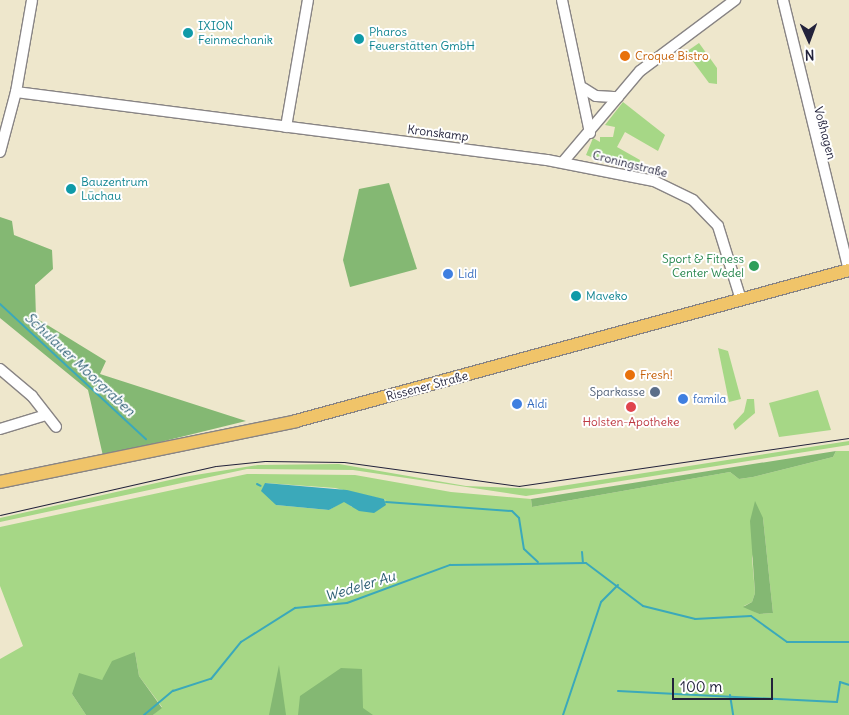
<!DOCTYPE html>
<meta charset="utf-8">
<style>
body{margin:0}
#map{position:relative;width:849px;height:715px;overflow:hidden;background:#eee7cc;font-family:Delius,sans-serif}
div>[style]{position:absolute}
.green>*{inset:0;background:#a6d786}
.forest>*{inset:0;background:#84b873}
.water>*{inset:0;background:#3ba9ba}
.stream>*{height:2px;margin:-1px;padding:0 1px;transform-origin:1px;border-radius:1px;background:#3ba9ba}
.roads{filter:drop-shadow(1px 0 #888484) drop-shadow(-1px 0 #888484) drop-shadow(0 1px #888484) drop-shadow(0 -1px #888484)}
.minor>*{height:10px;margin:-5px;padding:0 5px;transform-origin:5px;border-radius:5px;background:#fff}
.major>*{height:12px;margin:-6px;padding:0 6px;transform-origin:6px;border-radius:6px;background:#f0c469}
.tram>*{height:1px;margin:-0.5px;padding:0 0.5px;transform-origin:0.5px;border-radius:0.5px;background:#22223b}
.dots>*{width:14px;height:14px;translate:-50% -50%;box-sizing:border-box;border:2px solid #fff;border-radius:50%}
span{translate:-50% -50%;white-space:nowrap;text-align:center;line-height:1.15;-webkit-text-stroke:4px #fff;paint-order:stroke}
.culture-label{font-size:12px;color:#0d838f}
.left{translate:0 -50%;text-align:left}
.food-label{font-size:12px;color:#c56008}
.street-label{font-size:12px;color:#22223b}
.leisure-label{font-size:12px;color:#27864d}
.right{translate:-100% -50%;text-align:right}
.shop-label{font-size:12px;color:#366cbe}
.service-label{font-size:12px;color:#4e5e75}
.health-label{font-size:12px;color:#be3a42}
.water-label{font-size:14px;color:#2d5f74;font-style:italic}
.north{position:absolute;left:784px;top:15px;width:50px;height:50px;-webkit-text-stroke:4px #fff;paint-order:stroke;rotate:178deg;font-size:14px;font-weight:700;line-height:20px;text-align:center;color:#22223b}
.north::after{content:'';display:block;margin:auto;width:18px;height:22px;background:#22223b;clip-path:polygon(50% 0,100% 100%,50% 72%,0 100%)}
.scale{position:absolute;left:672px;top:678px;width:101px;height:22px;box-sizing:border-box;border:2px solid #22223b;border-top:0;padding-left:6px;font-size:15px;line-height:18px;white-space:nowrap;color:#22223b;-webkit-text-stroke:4px #fff;paint-order:stroke}
</style>
<div id="map">
<div class="green">
<div style="clip-path:polygon(699px 43px,717px 68px,717px 84px,709px 83px,686px 52px)"></div>
<div style="clip-path:polygon(623px 102px,665px 135px,658px 151px,625px 132px,617px 147px,640px 160px,639px 167px,614px 160px,612px 165px,586px 155px,593px 138px,600px 142px,600px 137px,613px 137px,615px 127px,605px 125px)"></div>
<div style="clip-path:polygon(718px 348px,728px 351px,741px 399px,729px 402px)"></div>
<div style="clip-path:polygon(818px 390px,831px 430px,779px 437px,769px 403px)"></div>
<div style="clip-path:polygon(747px 399px,754px 399px,755px 413px,735px 430px,733px 424px,744px 412px)"></div>
<div style="clip-path:polygon(849px 441px,849px 445px,526px 496px,353px 470px,247px 469px,0 522px,0 518px,183px 477px,258px 465px,339px 464px,466px 486px,542px 489px)"></div>
<div style="clip-path:polygon(evenodd,836px 451px,849px 451px,849px 715px,153px 715px,162px 707px,139px 676px,135px 652px,102px 680px,72px 694px,86px 715px,0 715px,0 659px,23px 646px,0 586px,0 527px,247px 474px,355px 475px,451px 492px,531px 499px,532px 507px,730px 472px,739px 479px,753px 477px,833px 457px,836px 451px,265px 483px,335px 488px,386px 500px,352px 507px,344px 501px,329px 510px,276px 505px,265px 483px,836px 451px,763px 518px,773px 613px,759px 614px,744px 606px,752px 602px,755px 593px,752px 558px,763px 518px)"></div>
</div>
<div class="forest">
<div style="clip-path:polygon(389px 183px,417px 269px,350px 287px,343px 260px,359px 189px)"></div>
<div style="clip-path:polygon(0 217px,12px 221px,14px 235px,52px 250px,53px 269px,35px 285px,36px 318px,106px 361px,100px 374px,246px 421px,103px 456px,88px 390px,0 318px)"></div>
<div style="clip-path:polygon(836px 451px,833px 457px,753px 477px,739px 479px,730px 472px,532px 507px,531px 499px)"></div>
<div style="clip-path:polygon(755px 501px,763px 518px,773px 613px,759px 614px,743px 607px,752px 602px,755px 593px,750px 521px)"></div>
<div style="clip-path:polygon(135px 652px,139px 676px,162px 708px,153px 715px,86px 715px,72px 694px,79px 673px,102px 680px,112px 661px)"></div>
<div style="clip-path:polygon(279px 665px,286px 715px,269px 715px)"></div>
<div style="clip-path:polygon(341px 668px,362px 669px,363px 708px,373px 715px,298px 715px,300px 696px)"></div>
</div>
<div class="water">
<div style="clip-path:polygon(265px 483px,347px 490px,384px 499px,386px 505px,374px 513px,359px 511px,344px 502px,329px 510px,276px 505px,261px 491px)"></div>
</div>
<div class="stream">
<div style="left:0;top:304px;width:199px;rotate:42.8deg"></div>
<div style="left:257px;top:484px;width:4px;rotate:27deg"></div>
<div style="left:386px;top:502px;width:126px;rotate:4.1deg"></div>
<div style="left:512px;top:511px;width:10px;rotate:45deg"></div>
<div style="left:519px;top:518px;width:31px;rotate:81deg"></div>
<div style="left:524px;top:549px;width:19px;rotate:43deg"></div>
<div style="left:582px;top:552px;width:11px;rotate:85deg"></div>
<div style="left:618px;top:691px;width:219px;rotate:2.9deg"></div>
<div style="left:837px;top:702px;width:20px;rotate:-81deg"></div>
<div style="left:840px;top:682px;width:9px;rotate:18deg"></div>
<div style="left:730px;top:695px;width:20px;rotate:81deg"></div>
<div style="left:144px;top:715px;width:38px;rotate:-40deg"></div>
<div style="left:173px;top:691px;width:40px;rotate:-18deg"></div>
<div style="left:211px;top:679px;width:48px;rotate:-51deg"></div>
<div style="left:241px;top:642px;width:64px;rotate:-32.2deg"></div>
<div style="left:295px;top:608px;width:52px;rotate:-5.5deg"></div>
<div style="left:347px;top:603px;width:110px;rotate:-20.3deg"></div>
<div style="left:450px;top:565px;width:136px;rotate:-0.8deg"></div>
<div style="left:586px;top:563px;width:71px;rotate:37deg"></div>
<div style="left:643px;top:606px;width:54px;rotate:14deg"></div>
<div style="left:695px;top:619px;width:56px;rotate:-3.1deg"></div>
<div style="left:751px;top:616px;width:44px;rotate:35.8deg"></div>
<div style="left:787px;top:642px;width:62px"></div>
<div style="left:563px;top:715px;width:119px;rotate:-71.4deg"></div>
<div style="left:601px;top:602px;width:24px;rotate:-45deg"></div>
</div>
<div class="roads">
<div class="minor">
<div style="left:562px;top:0;width:136px;rotate:78.1deg"></div>
<div style="left:783px;top:0;width:279px;rotate:76.3deg"></div>
<div style="left:583px;top:88px;width:15px;rotate:32deg"></div>
<div style="left:596px;top:96px;width:22px;rotate:3deg"></div>
<div style="left:16px;top:92px;width:535px;rotate:7.3deg"></div>
<div style="left:547px;top:160px;width:109px;rotate:11.1deg"></div>
<div style="left:654px;top:181px;width:43px;rotate:26deg"></div>
<div style="left:693px;top:200px;width:36px;rotate:46deg"></div>
<div style="left:718px;top:226px;width:77px;rotate:72.7deg"></div>
<div style="left:286px;top:127px;width:129px;rotate:-80.2deg"></div>
<div style="left:0;top:152px;width:62px;rotate:-75.1deg"></div>
<div style="left:16px;top:92px;width:93px;rotate:-80.1deg"></div>
<div style="left:563px;top:162px;width:119px;rotate:-49.8deg"></div>
<div style="left:640px;top:71px;width:119px;rotate:-36.8deg"></div>
<div style="left:0;top:369px;width:42px;rotate:40.2deg"></div>
<div style="left:32px;top:396px;width:39px;rotate:52deg"></div>
<div style="left:0;top:429px;width:48px;rotate:-16.9deg"></div>
</div>
<div class="major">
<div style="left:0;top:482px;width:302px;rotate:-11.6deg"></div>
<div style="left:296px;top:421px;width:573px;rotate:-15.27deg"></div>
</div>
</div>
<div class="tram">
<div style="left:0;top:515px;width:221px;rotate:-12.8deg"></div>
<div style="left:216px;top:466px;width:49px;rotate:-5.8deg"></div>
<div style="left:265px;top:461px;width:79px;rotate:0.7deg"></div>
<div style="left:344px;top:462px;width:177px;rotate:7.8deg"></div>
<div style="left:519px;top:486px;width:333px;rotate:-8.3deg"></div>
</div>
<div class="dots">
<div style="left:188px;top:33px;background:#0f9aa8"></div>
<div style="left:359px;top:39px;background:#0f9aa8"></div>
<div style="left:625px;top:56px;background:#e8710a"></div>
<div style="left:71px;top:189px;background:#0f9aa8"></div>
<div style="left:754px;top:266px;background:#2e9e5b"></div>
<div style="left:448px;top:274px;background:#3f7fe0"></div>
<div style="left:576px;top:296px;background:#0f9aa8"></div>
<div style="left:630px;top:375px;background:#e8710a"></div>
<div style="left:655px;top:392px;background:#5c6f8a"></div>
<div style="left:683px;top:399px;background:#3f7fe0"></div>
<div style="left:517px;top:404px;background:#3f7fe0"></div>
<div style="left:631px;top:407px;background:#e0444e"></div>
</div>
<div class="culture-label">
<span class="left" style="left:198px;top:33px">IXION<br>Feinmechanik</span>
<span class="left" style="left:369px;top:39px">Pharos<br>Feuerstätten GmbH</span>
<span class="left" style="left:81px;top:189px">Bauzentrum<br>Lüchau</span>
<span class="left" style="left:586px;top:296px">Maveko</span>
</div>
<div class="food-label">
<span class="left" style="left:635px;top:56px">Croque Bistro</span>
<span class="left" style="left:640px;top:375px">Fresh!</span>
</div>
<div class="street-label">
<span style="left:438px;top:133px;rotate:7deg">Kronskamp</span>
<span style="left:825px;top:133px;rotate:75deg">Voßhagen</span>
<span style="left:630px;top:164px;rotate:14deg">Croningstraße</span>
<span style="left:427px;top:386px;rotate:-15deg">Rissener Straße</span>
</div>
<div class="leisure-label">
<span class="right" style="left:744px;top:266px">Sport &amp; Fitness<br>Center Wedel</span>
</div>
<div class="shop-label">
<span class="left" style="left:458px;top:274px">Lidl</span>
<span class="left" style="left:693px;top:399px">famila</span>
<span class="left" style="left:527px;top:404px">Aldi</span>
</div>
<div class="service-label">
<span class="right" style="left:645px;top:392px">Sparkasse</span>
</div>
<div class="health-label">
<span style="left:631px;top:422px">Holsten-Apotheke</span>
</div>
<div class="water-label">
<span style="left:80px;top:364px;rotate:43deg">Schulauer Moorgraben</span>
<span style="left:360px;top:586px;rotate:-17deg">Wedeler Au</span>
</div>
<div class="north">N</div>
<div class="scale">100 m</div>
</div>
